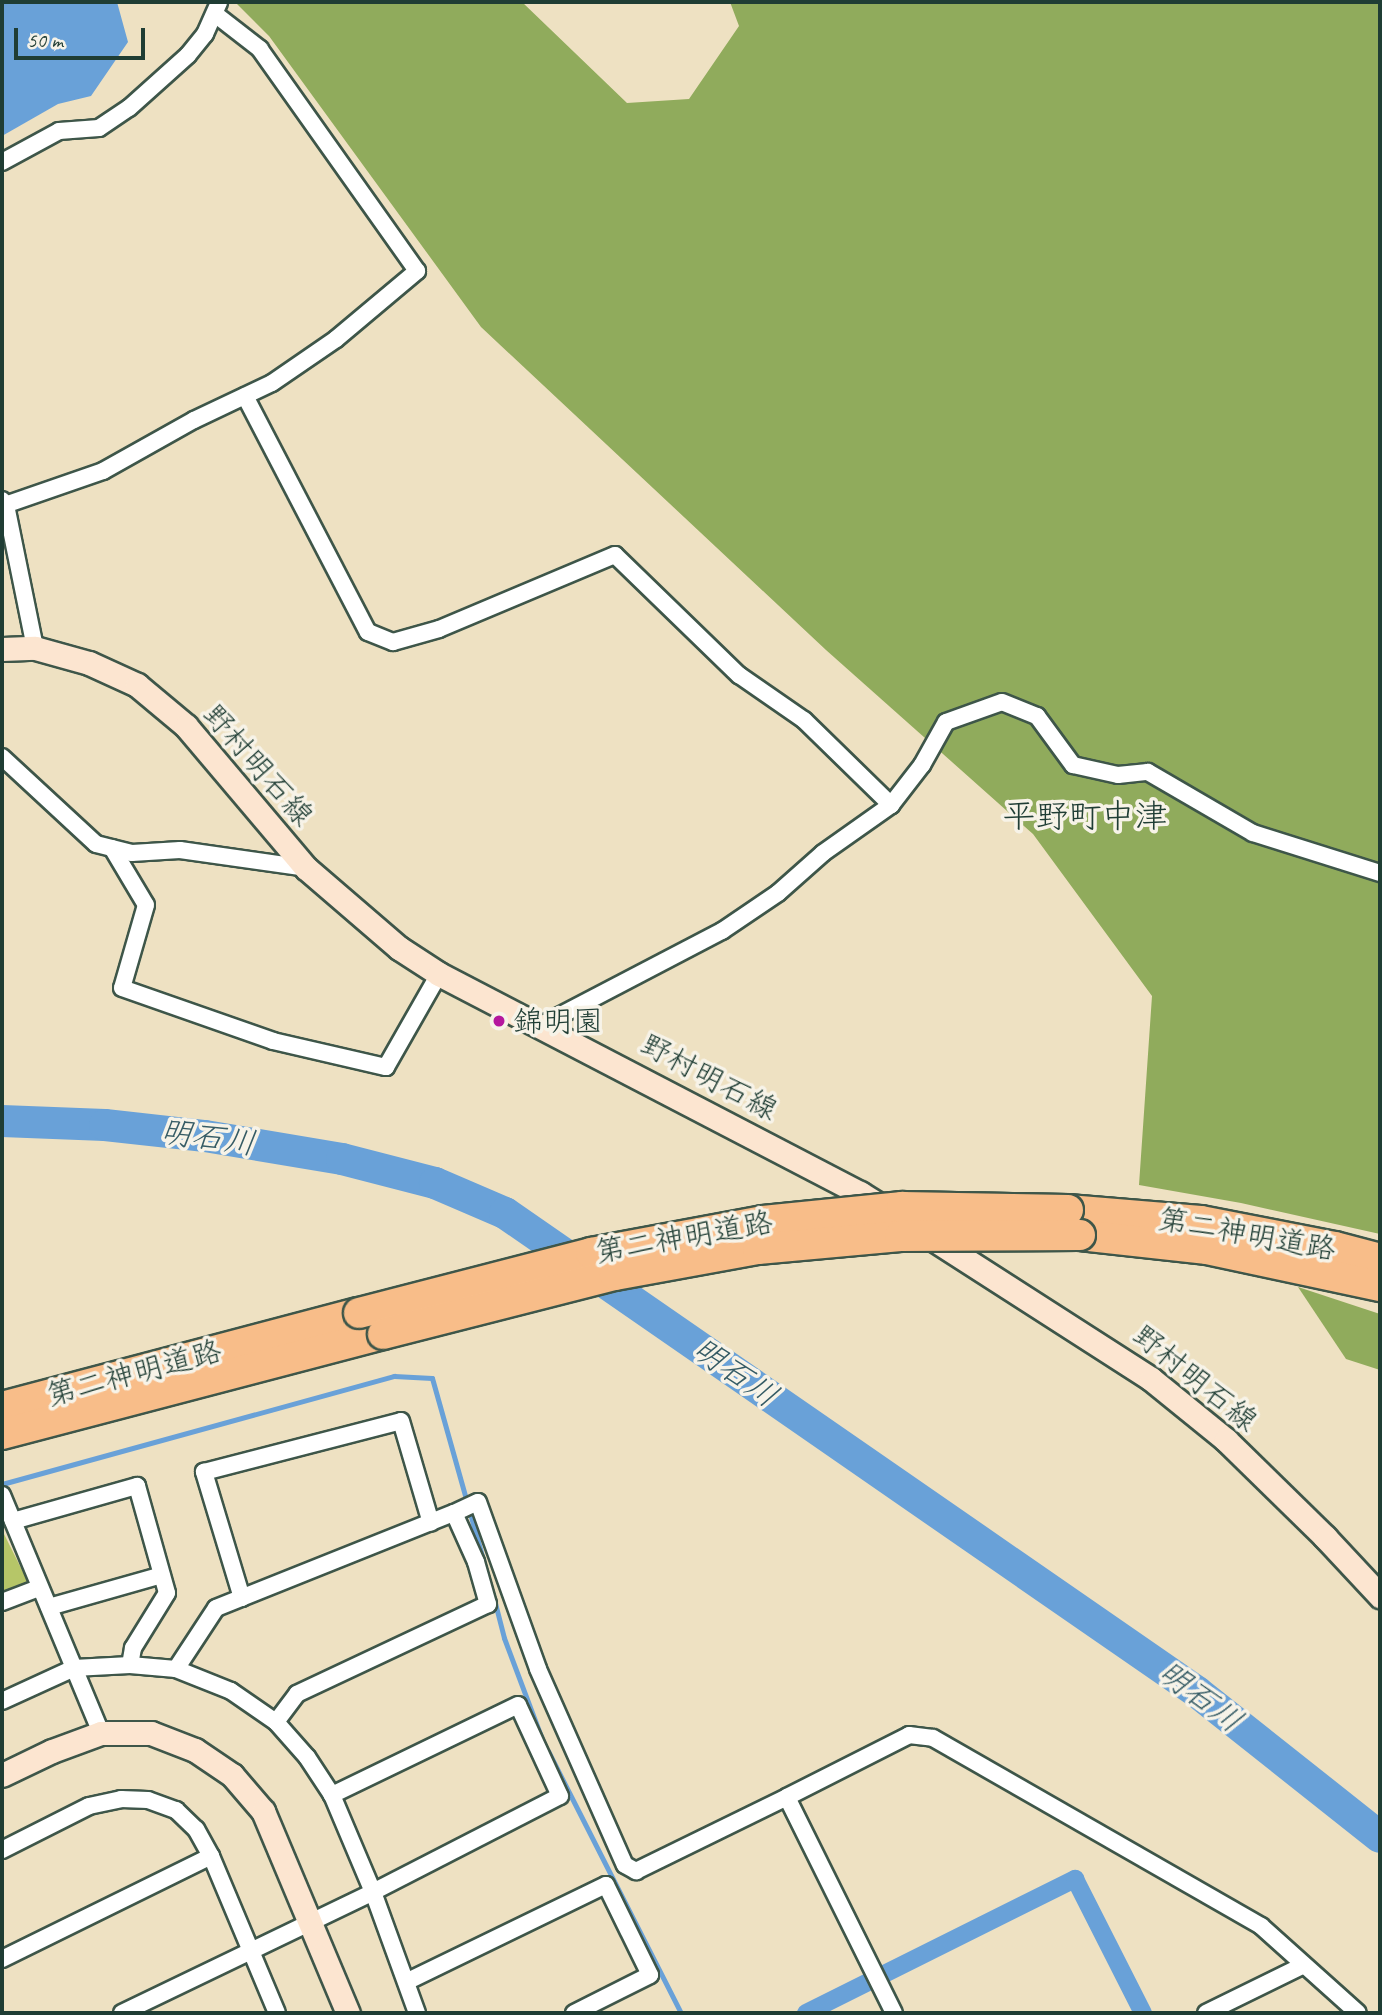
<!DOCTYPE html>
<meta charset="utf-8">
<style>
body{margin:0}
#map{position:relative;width:1382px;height:2015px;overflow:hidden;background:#eee1c2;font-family:Caveat,"Klee One",sans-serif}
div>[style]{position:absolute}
.green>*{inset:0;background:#b6c668}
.forest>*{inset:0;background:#90ab5c}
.water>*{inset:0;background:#69a1d8}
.stream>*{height:5px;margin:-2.5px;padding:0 2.5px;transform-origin:2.5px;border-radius:2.5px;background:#69a1d8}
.canal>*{height:18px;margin:-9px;padding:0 9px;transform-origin:9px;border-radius:9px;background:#69a1d8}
.river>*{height:32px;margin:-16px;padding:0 16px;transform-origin:16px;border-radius:16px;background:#69a1d8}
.roads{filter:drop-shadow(2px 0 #3e5649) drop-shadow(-2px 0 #3e5649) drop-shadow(0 2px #3e5649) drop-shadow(0 -2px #3e5649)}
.street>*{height:16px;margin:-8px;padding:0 8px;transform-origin:8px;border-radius:8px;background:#fff}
.secondary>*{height:23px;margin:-11.5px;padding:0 11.5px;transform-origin:11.5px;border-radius:11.5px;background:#fce5d0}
.highway>*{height:30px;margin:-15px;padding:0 15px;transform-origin:15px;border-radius:15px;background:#f8bd89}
.bridges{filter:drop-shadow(2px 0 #3e5649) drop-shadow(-2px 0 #3e5649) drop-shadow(0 2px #3e5649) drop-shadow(0 -2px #3e5649)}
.highway-bridge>*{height:30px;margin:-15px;padding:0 15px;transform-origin:15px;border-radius:15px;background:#f8bd89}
.dots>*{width:19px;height:19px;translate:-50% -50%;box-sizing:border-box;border:4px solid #f7f3e8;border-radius:50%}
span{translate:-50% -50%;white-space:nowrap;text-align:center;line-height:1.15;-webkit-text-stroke:7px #f7f3e8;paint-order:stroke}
.street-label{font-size:30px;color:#1f3d34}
.poi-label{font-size:30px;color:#1f3d34}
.left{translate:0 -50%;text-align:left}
.water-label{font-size:32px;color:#355b65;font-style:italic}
.quarter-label{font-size:33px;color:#1f3d34}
.frame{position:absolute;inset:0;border:4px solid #1f3d34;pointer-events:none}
.scale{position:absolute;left:14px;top:28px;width:131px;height:32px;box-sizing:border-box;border:4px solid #1f3d34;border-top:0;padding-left:9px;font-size:21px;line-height:24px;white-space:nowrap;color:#1f3d34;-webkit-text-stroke:5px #f7f3e8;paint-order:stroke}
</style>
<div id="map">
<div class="green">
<div style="clip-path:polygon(2px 1530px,27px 1580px,23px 1589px,2px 1597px)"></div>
</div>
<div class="forest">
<div style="clip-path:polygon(235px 2px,522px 2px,627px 103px,689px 99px,739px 26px,730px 2px,1380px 2px,1380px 1234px,1241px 1203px,1139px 1185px,1152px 996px,1033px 834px,826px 650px,481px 327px,269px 36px)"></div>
<div style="clip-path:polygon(1298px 1287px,1380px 1314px,1380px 1370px,1346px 1359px)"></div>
</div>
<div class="water">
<div style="clip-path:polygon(2px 2px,117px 2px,128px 42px,91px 96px,58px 104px,2px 136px)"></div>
</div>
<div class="stream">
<div style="left:2px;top:1484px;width:407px;rotate:-15.4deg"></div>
<div style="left:394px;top:1376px;width:38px;rotate:3deg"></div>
<div style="left:432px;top:1378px;width:189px;rotate:74.3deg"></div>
<div style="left:494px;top:1599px;width:40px;rotate:75.6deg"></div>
<div style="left:504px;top:1638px;width:111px;rotate:69.4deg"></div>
<div style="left:548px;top:1751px;width:294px;rotate:63.1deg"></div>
</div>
<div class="canal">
<div style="left:806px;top:2013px;width:301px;rotate:-26.5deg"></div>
<div style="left:1075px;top:1879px;width:150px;rotate:63.1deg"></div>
</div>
<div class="river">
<div style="left:2px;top:1121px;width:103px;rotate:2.2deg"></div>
<div style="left:105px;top:1125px;width:101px;rotate:6.3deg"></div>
<div style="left:205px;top:1136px;width:139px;rotate:9.5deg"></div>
<div style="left:342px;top:1159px;width:96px;rotate:14.5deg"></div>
<div style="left:435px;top:1183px;width:76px;rotate:23.2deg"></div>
<div style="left:505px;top:1213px;width:842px;rotate:34.69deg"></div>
<div style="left:1197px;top:1692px;width:233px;rotate:38.4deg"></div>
</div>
<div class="roads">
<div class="street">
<div style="left:2px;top:162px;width:65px;rotate:-28.5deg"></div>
<div style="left:59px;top:131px;width:40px;rotate:-4.3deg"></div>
<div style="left:99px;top:128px;width:36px;rotate:-34deg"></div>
<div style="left:129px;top:108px;width:79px;rotate:-41.9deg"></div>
<div style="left:188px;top:55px;width:27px;rotate:-51deg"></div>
<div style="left:205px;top:34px;width:35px;rotate:-66deg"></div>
<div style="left:245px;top:396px;width:266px;rotate:62.5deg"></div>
<div style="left:368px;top:632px;width:27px;rotate:22deg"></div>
<div style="left:393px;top:642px;width:48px;rotate:-15.8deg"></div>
<div style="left:439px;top:629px;width:191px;rotate:-22.8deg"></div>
<div style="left:615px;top:555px;width:173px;rotate:44.1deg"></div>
<div style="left:739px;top:675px;width:79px;rotate:34.7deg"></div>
<div style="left:804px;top:720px;width:122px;rotate:44.3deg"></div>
<div style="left:2px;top:500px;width:6px;rotate:51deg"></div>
<div style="left:6px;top:505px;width:146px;rotate:78.5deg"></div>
<div style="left:2px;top:506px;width:107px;rotate:-19.1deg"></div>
<div style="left:103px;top:471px;width:104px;rotate:-29.3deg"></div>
<div style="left:194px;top:420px;width:86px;rotate:-25.4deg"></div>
<div style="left:272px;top:383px;width:78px;rotate:-34.5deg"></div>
<div style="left:336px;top:339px;width:106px;rotate:-40deg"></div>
<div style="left:417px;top:271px;width:272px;rotate:-125.3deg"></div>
<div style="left:260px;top:49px;width:57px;rotate:-142.1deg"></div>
<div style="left:2px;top:757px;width:128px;rotate:42.8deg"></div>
<div style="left:96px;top:844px;width:37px;rotate:14deg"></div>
<div style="left:132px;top:853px;width:48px;rotate:-3.6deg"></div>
<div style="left:180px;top:850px;width:127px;rotate:8.1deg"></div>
<div style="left:112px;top:848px;width:66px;rotate:59.2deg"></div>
<div style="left:146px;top:905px;width:86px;rotate:106.1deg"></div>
<div style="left:122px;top:988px;width:160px;rotate:19.3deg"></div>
<div style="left:273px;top:1041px;width:116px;rotate:13deg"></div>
<div style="left:386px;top:1067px;width:107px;rotate:-60.3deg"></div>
<div style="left:542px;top:1025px;width:203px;rotate:-27.6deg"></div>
<div style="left:722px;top:931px;width:68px;rotate:-34.2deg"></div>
<div style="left:778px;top:893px;width:60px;rotate:-41.6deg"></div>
<div style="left:823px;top:853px;width:83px;rotate:-35.2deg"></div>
<div style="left:891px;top:805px;width:51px;rotate:-52.2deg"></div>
<div style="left:922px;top:765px;width:49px;rotate:-60.8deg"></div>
<div style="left:946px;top:722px;width:59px;rotate:-19.7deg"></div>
<div style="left:1002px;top:702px;width:38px;rotate:22deg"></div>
<div style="left:1037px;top:716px;width:61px;rotate:53.7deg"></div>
<div style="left:1073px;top:765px;width:46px;rotate:12.5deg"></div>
<div style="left:1118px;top:775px;width:30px;rotate:-6deg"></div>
<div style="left:1148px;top:772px;width:121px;rotate:30.2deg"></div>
<div style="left:1253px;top:833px;width:133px;rotate:17.5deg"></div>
<div style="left:2px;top:1495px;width:258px;rotate:67.4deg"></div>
<div style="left:454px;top:1513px;width:26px;rotate:-25deg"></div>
<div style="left:478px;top:1502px;width:177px;rotate:70.2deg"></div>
<div style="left:538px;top:1669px;width:214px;rotate:66.1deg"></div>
<div style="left:625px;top:1865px;width:13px;rotate:29deg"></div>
<div style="left:636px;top:1871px;width:168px;rotate:-26.1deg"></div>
<div style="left:13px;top:1521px;width:129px;rotate:-15.8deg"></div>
<div style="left:137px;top:1486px;width:111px;rotate:74.3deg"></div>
<div style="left:167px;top:1593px;width:65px;rotate:121.7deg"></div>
<div style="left:133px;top:1648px;width:17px;rotate:100deg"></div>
<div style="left:242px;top:1598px;width:132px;rotate:-106.8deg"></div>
<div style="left:204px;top:1472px;width:203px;rotate:-14.5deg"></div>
<div style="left:401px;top:1421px;width:106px;rotate:73.6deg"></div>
<div style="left:2px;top:1602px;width:40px;rotate:-21deg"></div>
<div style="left:49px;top:1607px;width:117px;rotate:-15.8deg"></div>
<div style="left:176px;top:1669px;width:73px;rotate:-56.7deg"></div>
<div style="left:216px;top:1608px;width:256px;rotate:-21.8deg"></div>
<div style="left:454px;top:1513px;width:54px;rotate:65.8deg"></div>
<div style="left:476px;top:1562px;width:44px;rotate:74.1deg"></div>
<div style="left:488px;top:1604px;width:211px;rotate:154.8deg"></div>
<div style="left:297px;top:1694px;width:35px;rotate:127deg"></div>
<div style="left:2px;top:1701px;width:79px;rotate:-24.6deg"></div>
<div style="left:74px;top:1668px;width:56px;rotate:-3.1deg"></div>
<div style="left:130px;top:1665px;width:46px;rotate:5deg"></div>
<div style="left:176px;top:1669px;width:59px;rotate:21.8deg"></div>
<div style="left:231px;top:1691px;width:55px;rotate:34.6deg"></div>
<div style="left:276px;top:1722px;width:47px;rotate:48.5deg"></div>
<div style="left:307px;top:1757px;width:45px;rotate:56.7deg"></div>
<div style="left:332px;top:1795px;width:105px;rotate:67.1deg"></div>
<div style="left:373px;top:1892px;width:129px;rotate:70deg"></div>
<div style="left:2px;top:1850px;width:97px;rotate:-26.8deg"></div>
<div style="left:89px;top:1806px;width:33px;rotate:-12deg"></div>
<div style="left:121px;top:1799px;width:27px;rotate:2deg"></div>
<div style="left:148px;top:1800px;width:30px;rotate:20deg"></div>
<div style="left:176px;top:1810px;width:28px;rotate:44deg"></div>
<div style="left:196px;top:1829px;width:31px;rotate:61deg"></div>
<div style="left:211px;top:1856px;width:170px;rotate:67.2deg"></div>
<div style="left:2px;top:1959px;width:233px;rotate:-26.2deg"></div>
<div style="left:408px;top:1981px;width:220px;rotate:-25.9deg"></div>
<div style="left:606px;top:1885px;width:100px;rotate:63.9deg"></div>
<div style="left:650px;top:1975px;width:85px;rotate:153.4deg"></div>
<div style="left:122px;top:2013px;width:279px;rotate:-25.7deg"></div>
<div style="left:373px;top:1892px;width:210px;rotate:-27.2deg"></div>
<div style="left:560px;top:1796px;width:100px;rotate:-114.8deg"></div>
<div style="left:518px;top:1705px;width:207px;rotate:154.2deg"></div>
<div style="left:894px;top:2013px;width:241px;rotate:-116.4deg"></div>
<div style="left:787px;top:1797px;width:137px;rotate:-26.9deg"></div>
<div style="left:909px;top:1735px;width:24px;rotate:7deg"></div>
<div style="left:933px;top:1738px;width:378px;rotate:29.8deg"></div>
<div style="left:1261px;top:1926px;width:130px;rotate:41.9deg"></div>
<div style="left:1206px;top:2013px;width:109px;rotate:-26.1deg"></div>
</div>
<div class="secondary">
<div style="left:2px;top:649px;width:33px;rotate:-2deg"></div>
<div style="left:35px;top:648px;width:56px;rotate:15.5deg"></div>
<div style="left:89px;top:663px;width:53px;rotate:24.6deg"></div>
<div style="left:137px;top:685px;width:64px;rotate:39.9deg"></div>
<div style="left:186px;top:726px;width:186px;rotate:49.8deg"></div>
<div style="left:306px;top:868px;width:123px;rotate:40.7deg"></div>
<div style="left:399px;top:948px;width:48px;rotate:33deg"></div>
<div style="left:439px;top:974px;width:475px;rotate:27.5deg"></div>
<div style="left:860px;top:1193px;width:38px;rotate:32deg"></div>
<div style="left:927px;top:1235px;width:266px;rotate:32.7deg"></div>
<div style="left:1151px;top:1379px;width:97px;rotate:39.1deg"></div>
<div style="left:1226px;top:1440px;width:139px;rotate:44.4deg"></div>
<div style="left:1325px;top:1537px;width:81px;rotate:47deg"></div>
<div style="left:2px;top:1775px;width:55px;rotate:-25.6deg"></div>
<div style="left:52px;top:1751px;width:52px;rotate:-20.2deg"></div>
<div style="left:101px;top:1733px;width:50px"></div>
<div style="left:151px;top:1733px;width:47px;rotate:21.1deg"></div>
<div style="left:195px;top:1750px;width:45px;rotate:34deg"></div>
<div style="left:232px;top:1775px;width:48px;rotate:49.3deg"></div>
<div style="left:263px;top:1811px;width:219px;rotate:67.2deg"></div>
</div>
<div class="highway">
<div style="left:1068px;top:1210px;width:133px;rotate:4.7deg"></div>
<div style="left:1201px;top:1221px;width:136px;rotate:11deg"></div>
<div style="left:1335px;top:1247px;width:47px;rotate:14.9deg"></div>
<div style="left:1080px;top:1235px;width:128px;rotate:6.3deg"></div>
<div style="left:1207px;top:1249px;width:177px;rotate:12.1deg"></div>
<div style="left:2px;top:1407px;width:369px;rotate:-14.8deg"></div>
<div style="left:2px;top:1434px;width:394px;rotate:-14.7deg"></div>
</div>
</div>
<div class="bridges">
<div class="highway-bridge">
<div style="left:359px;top:1313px;width:240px;rotate:-14.5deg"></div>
<div style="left:591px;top:1253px;width:175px;rotate:-10.5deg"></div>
<div style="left:763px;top:1221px;width:140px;rotate:-5.8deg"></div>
<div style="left:902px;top:1207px;width:166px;rotate:1deg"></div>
<div style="left:383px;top:1334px;width:239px;rotate:-14.3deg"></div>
<div style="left:615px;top:1275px;width:145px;rotate:-10.3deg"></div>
<div style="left:758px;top:1249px;width:143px;rotate:-5.2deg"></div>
<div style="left:900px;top:1236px;width:180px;rotate:-0.3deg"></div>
</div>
</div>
<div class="dots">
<div style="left:499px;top:1021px;background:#b5179e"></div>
</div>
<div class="street-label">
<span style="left:258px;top:765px;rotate:49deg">野村明石線</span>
<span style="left:709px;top:1077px;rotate:28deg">野村明石線</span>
<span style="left:1247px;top:1234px;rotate:10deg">第二神明道路</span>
<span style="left:684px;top:1237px;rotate:-10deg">第二神明道路</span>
<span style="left:134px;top:1373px;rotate:-15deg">第二神明道路</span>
<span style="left:1195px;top:1378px;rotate:39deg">野村明石線</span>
</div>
<div class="poi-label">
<span class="left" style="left:513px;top:1021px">錦明園</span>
</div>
<div class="water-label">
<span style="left:208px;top:1138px;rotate:8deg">明石川</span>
<span style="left:735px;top:1373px;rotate:35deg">明石川</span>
<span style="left:1200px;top:1697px;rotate:37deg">明石川</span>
</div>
<div class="quarter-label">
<span style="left:1085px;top:817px">平野町中津</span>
</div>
<div class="frame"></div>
<div class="scale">50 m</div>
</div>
